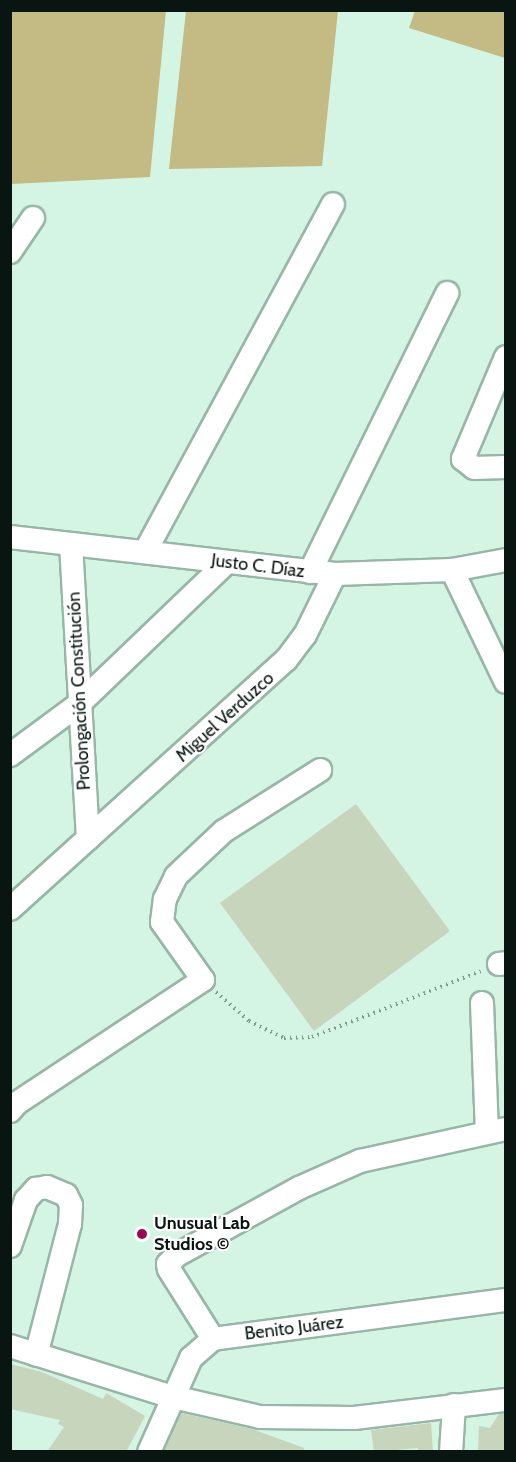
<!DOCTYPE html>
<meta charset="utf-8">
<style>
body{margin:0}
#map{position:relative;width:516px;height:1462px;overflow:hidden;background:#d4f4e4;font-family:Cabin,sans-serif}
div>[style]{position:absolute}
.green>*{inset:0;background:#c3ba84}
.building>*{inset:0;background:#c6d5bb}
.path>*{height:4px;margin-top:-2px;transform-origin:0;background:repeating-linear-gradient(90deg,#829a8e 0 1.5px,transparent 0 6px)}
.roads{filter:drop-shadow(2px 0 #98b6a7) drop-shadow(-2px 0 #98b6a7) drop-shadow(0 2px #98b6a7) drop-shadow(0 -2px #98b6a7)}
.minor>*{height:22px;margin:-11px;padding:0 11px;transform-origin:11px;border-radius:11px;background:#fff}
.dots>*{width:16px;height:16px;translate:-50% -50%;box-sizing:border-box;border:3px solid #fff;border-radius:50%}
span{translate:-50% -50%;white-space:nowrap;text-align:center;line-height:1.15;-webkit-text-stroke:4.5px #fff;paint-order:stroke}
.street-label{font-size:18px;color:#091510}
.poi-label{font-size:18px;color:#091510;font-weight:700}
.left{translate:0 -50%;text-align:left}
.frame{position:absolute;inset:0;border:12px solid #091510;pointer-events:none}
</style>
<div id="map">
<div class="green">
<div style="clip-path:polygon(11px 10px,166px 11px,150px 177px,11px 184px)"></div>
<div style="clip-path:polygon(186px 11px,338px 11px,322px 166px,169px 169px)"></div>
<div style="clip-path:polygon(415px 11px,505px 11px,505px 58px,409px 28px)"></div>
</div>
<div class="building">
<div style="clip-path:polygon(356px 804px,450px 931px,314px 1031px,220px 903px)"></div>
<div style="clip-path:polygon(10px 1364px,42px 1372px,103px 1399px,106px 1393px,145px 1416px,126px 1452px,47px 1452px,64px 1427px,58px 1424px,60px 1420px,10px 1409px)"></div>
<div style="clip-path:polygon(181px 1413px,252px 1429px,304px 1448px,304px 1452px,164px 1452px)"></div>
<div style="clip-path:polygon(499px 1414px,506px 1414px,506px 1452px,478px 1452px,479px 1426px,490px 1428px)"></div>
<div style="clip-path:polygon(431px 1423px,433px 1452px,418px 1452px,418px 1448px,374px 1452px,371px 1430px)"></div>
</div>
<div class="path">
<div style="left:216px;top:992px;width:44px;rotate:41.3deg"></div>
<div style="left:249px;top:1021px;width:39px;rotate:26deg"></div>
<div style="left:284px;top:1038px;width:28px;rotate:-2deg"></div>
<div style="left:312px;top:1037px;width:181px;rotate:-21.3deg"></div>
</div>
<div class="roads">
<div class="minor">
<div style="left:10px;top:252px;width:41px;rotate:-55.9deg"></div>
<div style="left:506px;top:357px;width:111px;rotate:112.9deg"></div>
<div style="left:463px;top:459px;width:14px;rotate:39deg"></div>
<div style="left:474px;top:468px;width:32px;rotate:-2deg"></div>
<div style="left:10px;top:537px;width:327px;rotate:6.5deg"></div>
<div style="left:335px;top:574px;width:117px;rotate:-2deg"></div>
<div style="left:452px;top:570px;width:55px;rotate:-10.5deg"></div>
<div style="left:71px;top:544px;width:295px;rotate:86.7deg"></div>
<div style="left:146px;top:550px;width:393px;rotate:-61.6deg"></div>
<div style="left:452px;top:570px;width:124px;rotate:64.3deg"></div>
<div style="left:310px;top:572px;width:311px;rotate:-63.8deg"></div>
<div style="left:10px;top:755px;width:86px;rotate:-36.5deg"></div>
<div style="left:79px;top:704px;width:205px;rotate:-43.8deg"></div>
<div style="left:10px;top:909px;width:372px;rotate:-42.1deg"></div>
<div style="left:286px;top:660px;width:31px;rotate:-53deg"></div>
<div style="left:305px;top:635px;width:68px;rotate:-63.8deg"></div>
<div style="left:499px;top:964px;width:7px;rotate:-8deg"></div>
<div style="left:482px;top:1003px;width:129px;rotate:87.8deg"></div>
<div style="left:10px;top:1111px;width:11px;rotate:-49deg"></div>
<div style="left:17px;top:1103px;width:223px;rotate:-33.5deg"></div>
<div style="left:203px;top:980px;width:71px;rotate:-125.3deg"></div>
<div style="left:162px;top:922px;width:23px;rotate:-83deg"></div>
<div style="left:165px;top:899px;width:25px;rotate:-64deg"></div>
<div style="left:176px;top:876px;width:66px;rotate:-43.2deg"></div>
<div style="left:224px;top:831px;width:114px;rotate:-32.4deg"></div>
<div style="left:10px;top:1246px;width:49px;rotate:-70.8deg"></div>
<div style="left:26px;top:1200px;width:15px;rotate:-48deg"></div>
<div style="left:36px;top:1189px;width:11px;rotate:-10deg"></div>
<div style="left:47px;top:1187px;width:21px;rotate:23deg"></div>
<div style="left:66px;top:1195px;width:11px;rotate:63deg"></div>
<div style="left:71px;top:1205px;width:19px;rotate:93deg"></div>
<div style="left:70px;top:1224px;width:135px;rotate:104.5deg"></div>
<div style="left:213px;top:1339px;width:83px;rotate:-122.2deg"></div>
<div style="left:169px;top:1269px;width:5px;rotate:-101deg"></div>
<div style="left:168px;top:1264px;width:13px;rotate:-45deg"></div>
<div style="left:177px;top:1255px;width:139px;rotate:-28.8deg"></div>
<div style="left:299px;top:1188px;width:67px;rotate:-23.9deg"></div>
<div style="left:360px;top:1161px;width:149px;rotate:-12.4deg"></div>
<div style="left:10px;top:1346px;width:171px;rotate:17.4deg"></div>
<div style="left:173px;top:1397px;width:89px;rotate:12.9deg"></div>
<div style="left:260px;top:1417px;width:94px;rotate:0.6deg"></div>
<div style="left:354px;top:1418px;width:153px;rotate:-6.8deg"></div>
<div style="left:149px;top:1452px;width:103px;rotate:-65.9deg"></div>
<div style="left:191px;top:1358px;width:29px;rotate:-41deg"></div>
<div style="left:213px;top:1339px;width:296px;rotate:-7.6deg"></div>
<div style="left:451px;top:1452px;width:47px;rotate:-86.3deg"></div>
</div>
</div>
<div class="dots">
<div style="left:142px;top:1234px;background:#9c0551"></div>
</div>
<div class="street-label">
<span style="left:258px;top:566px;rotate:7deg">Justo C. Díaz</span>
<span style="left:79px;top:691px;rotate:-93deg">Prolongación Constitución</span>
<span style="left:225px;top:717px;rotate:-42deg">Miguel Verduzco</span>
<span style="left:294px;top:1328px;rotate:-7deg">Benito Juárez</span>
</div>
<div class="poi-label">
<span class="left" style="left:154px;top:1234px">Unusual Lab<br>Studios ©</span>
</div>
<div class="frame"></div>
</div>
